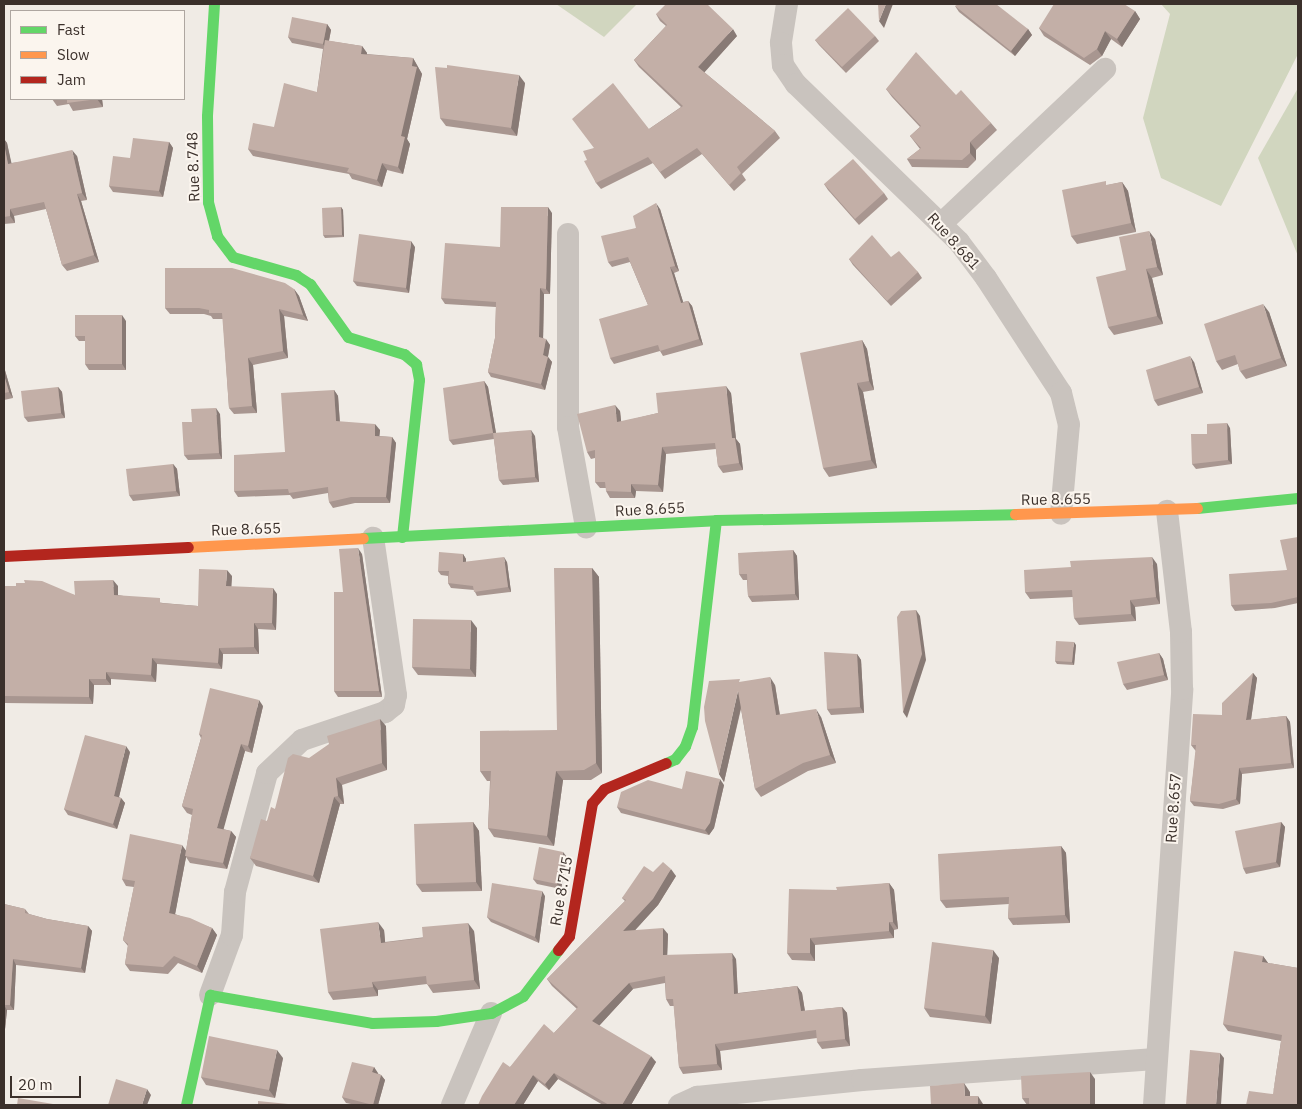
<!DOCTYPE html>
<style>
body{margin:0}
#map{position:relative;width:1302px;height:1109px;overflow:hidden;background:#f0ebe5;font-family:"IBM Plex Sans",sans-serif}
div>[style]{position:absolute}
.green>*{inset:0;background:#d1d6bf}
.street>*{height:22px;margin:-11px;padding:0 11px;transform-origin:11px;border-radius:11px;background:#c9c3be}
.fast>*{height:11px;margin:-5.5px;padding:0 5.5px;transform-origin:5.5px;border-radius:5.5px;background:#63d668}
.slow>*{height:11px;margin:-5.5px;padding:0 5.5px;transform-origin:5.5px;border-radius:5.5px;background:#ff974d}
.jam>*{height:11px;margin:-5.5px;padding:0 5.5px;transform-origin:5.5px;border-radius:5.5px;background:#b3261e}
.wall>*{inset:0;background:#a89690}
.shaded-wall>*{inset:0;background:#887a75}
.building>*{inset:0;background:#c3afa7}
span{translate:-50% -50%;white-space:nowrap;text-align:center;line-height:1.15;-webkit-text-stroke:4px #fbf5ee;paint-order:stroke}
.street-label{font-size:15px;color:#3b302b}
.frame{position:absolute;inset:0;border:5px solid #3b302b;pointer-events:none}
.legend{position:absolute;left:10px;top:10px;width:175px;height:90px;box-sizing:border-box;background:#fbf5ee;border:1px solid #aea6a0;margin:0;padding:6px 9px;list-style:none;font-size:15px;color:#3b302b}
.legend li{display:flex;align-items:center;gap:10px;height:25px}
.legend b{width:25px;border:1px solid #aea6a0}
.scale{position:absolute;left:10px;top:1076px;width:71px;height:22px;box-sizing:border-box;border:2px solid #3b302b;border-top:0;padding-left:6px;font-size:15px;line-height:18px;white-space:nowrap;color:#3b302b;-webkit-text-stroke:4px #fbf5ee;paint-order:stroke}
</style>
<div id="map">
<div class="green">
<div style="clip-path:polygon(556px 4px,637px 4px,604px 37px)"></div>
<div style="clip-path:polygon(1161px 4px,1298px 4px,1298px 54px,1221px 206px,1161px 178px,1143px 118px,1170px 14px)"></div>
<div style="clip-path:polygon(1298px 88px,1298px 256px,1258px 158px)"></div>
</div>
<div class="street">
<div style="left:787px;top:4px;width:39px;rotate:99deg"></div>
<div style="left:781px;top:43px;width:22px;rotate:85deg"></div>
<div style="left:783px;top:65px;width:23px;rotate:56deg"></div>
<div style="left:796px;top:84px;width:227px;rotate:44.1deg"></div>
<div style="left:959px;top:242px;width:45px;rotate:53.1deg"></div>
<div style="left:986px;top:278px;width:137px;rotate:56.9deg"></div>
<div style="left:1061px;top:393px;width:32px;rotate:76deg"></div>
<div style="left:1069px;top:424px;width:90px;rotate:95.1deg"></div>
<div style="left:941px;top:224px;width:226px;rotate:-43.4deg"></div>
<div style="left:568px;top:234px;width:193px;rotate:90deg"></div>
<div style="left:568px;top:427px;width:102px;rotate:79.8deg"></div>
<div style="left:210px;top:995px;width:64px;rotate:-69.9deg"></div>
<div style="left:232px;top:935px;width:43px;rotate:-86deg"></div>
<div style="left:235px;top:892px;width:123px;rotate:-74.9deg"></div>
<div style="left:267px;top:773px;width:48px;rotate:-43.3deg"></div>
<div style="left:302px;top:740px;width:88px;rotate:-18.6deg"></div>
<div style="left:385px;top:712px;width:11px;rotate:-38deg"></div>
<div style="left:394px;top:705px;width:10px;rotate:-79deg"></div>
<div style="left:396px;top:695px;width:159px;rotate:-98.3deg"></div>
<div style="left:452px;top:1105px;width:100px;rotate:-67deg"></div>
<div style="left:679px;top:1105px;width:20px;rotate:-24deg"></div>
<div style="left:697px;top:1097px;width:166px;rotate:-5.9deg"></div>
<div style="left:862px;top:1080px;width:294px;rotate:-4.1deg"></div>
<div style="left:1154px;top:1105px;width:417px;rotate:-86.1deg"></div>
<div style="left:1182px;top:689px;width:57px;rotate:-91deg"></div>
<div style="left:1181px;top:632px;width:122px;rotate:-96.6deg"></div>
</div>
<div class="fast">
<div style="left:214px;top:4px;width:112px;rotate:93.6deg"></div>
<div style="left:207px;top:116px;width:86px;rotate:89.3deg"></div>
<div style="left:208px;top:202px;width:35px;rotate:75deg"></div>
<div style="left:217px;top:236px;width:26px;rotate:53deg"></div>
<div style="left:233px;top:257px;width:66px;rotate:15.9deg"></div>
<div style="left:296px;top:275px;width:17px;rotate:33deg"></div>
<div style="left:310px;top:284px;width:65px;rotate:54.4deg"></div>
<div style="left:348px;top:337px;width:59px;rotate:16.9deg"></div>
<div style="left:404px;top:354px;width:16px;rotate:40deg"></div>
<div style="left:416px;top:364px;width:16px;rotate:79deg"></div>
<div style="left:419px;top:380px;width:158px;rotate:96.2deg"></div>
<div style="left:1197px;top:508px;width:101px;rotate:-5.7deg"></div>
<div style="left:363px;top:538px;width:353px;rotate:-2.9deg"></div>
<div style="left:716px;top:520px;width:299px;rotate:-1.1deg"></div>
<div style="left:666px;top:763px;width:10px;rotate:-24deg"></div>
<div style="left:675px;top:759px;width:16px;rotate:-52deg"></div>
<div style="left:685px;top:746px;width:20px;rotate:-70deg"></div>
<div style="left:692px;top:727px;width:208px;rotate:-83.4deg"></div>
<div style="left:186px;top:1105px;width:113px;rotate:-77.7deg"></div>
<div style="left:210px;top:995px;width:164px;rotate:9.8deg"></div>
<div style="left:372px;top:1023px;width:64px;rotate:-1.8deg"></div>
<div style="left:436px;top:1021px;width:56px;rotate:-8.3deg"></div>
<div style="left:491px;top:1013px;width:36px;rotate:-28deg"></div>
<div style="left:523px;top:996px;width:58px;rotate:-52.7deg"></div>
</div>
<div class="slow">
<div style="left:1015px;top:514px;width:182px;rotate:-1.9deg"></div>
<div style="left:188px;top:547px;width:175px;rotate:-2.9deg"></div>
</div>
<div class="jam">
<div style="left:4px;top:556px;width:184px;rotate:-2.8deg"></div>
<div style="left:558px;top:950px;width:18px;rotate:-52deg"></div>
<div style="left:569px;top:936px;width:135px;rotate:-80.2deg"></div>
<div style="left:592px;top:803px;width:18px;rotate:-49deg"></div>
<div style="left:604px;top:789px;width:67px;rotate:-22.8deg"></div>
</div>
<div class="wall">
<div style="clip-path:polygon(955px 6px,1028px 29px,1032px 35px,1015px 56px,959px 12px)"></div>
<div style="clip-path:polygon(1135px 11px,1140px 19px,1122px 47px,1111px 39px,1102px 56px,1090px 65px,1044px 36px,1039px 28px)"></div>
<div style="clip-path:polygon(656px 14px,737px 36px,704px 72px,775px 131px,780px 138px,742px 174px,746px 180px,734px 191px,702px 154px,665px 179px,653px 163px,601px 189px,596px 183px,587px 160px,594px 148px,649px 129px,681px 107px,639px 67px,634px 60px,666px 26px,660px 21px)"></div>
<div style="clip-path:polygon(327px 24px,331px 30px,329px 41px,362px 46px,367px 53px,367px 54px,413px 58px,422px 74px,407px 139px,410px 144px,403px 174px,387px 170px,382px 187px,352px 179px,349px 174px,253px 156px,248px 149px,317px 92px,323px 49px,292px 43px,288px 37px)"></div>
<div style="clip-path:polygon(875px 36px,879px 41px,846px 73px,819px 45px,815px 40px)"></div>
<div style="clip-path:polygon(525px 83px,517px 136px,446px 126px,440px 118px)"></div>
<div style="clip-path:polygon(886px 89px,956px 95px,991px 123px,997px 130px,976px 150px,976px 160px,968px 168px,912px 167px,907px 159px,920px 149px,910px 136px,920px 127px,892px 97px)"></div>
<div style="clip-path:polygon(52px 99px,102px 99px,103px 107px,73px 111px,69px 104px,57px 106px)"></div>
<div style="clip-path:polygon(4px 139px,7px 143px,11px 163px,77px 156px,87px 200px,81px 201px,99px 262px,67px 271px,62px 265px,46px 209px,14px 216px,15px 223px,4px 224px)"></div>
<div style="clip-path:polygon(169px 142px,173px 148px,163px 197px,113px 192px,109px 186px,130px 158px)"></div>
<div style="clip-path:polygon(1122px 182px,1128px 191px,1136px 232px,1077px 244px,1071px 236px,1108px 185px)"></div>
<div style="clip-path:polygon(824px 184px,884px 193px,888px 199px,859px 225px,828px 190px)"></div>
<div style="clip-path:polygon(341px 207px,343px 210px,344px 237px,325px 238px,323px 235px)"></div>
<div style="clip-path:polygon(660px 209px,679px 271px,674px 273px,683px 302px,688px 301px,692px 306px,703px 345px,663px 356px,660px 351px,614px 364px,610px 358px,648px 305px,630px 262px,612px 267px,608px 262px,636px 228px)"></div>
<div style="clip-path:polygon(552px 213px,550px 294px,544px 294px,543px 338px,550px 345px,548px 357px,552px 362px,545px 390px,491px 377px,488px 372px,495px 338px,496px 307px,445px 304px,441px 298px,500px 247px)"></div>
<div style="clip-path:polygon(1155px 239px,1163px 275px,1152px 278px,1163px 324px,1114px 335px,1108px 327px,1126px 270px)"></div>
<div style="clip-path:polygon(415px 247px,409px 293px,357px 286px,353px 281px)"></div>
<div style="clip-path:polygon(891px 257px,918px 272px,922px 278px,891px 306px,853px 265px,849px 259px)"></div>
<div style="clip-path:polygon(294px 289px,299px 296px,308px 321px,284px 316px,288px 358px,253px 365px,257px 413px,234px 414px,229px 408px,223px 319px,213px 319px,211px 316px,204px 314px,170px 314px,165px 308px)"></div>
<div style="clip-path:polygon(1269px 312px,1287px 366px,1246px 379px,1240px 371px,1238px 364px,1222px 370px,1216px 361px)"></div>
<div style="clip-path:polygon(126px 321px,126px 370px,89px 370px,85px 364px,85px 341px,79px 341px,75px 336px)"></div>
<div style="clip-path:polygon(862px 340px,867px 349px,874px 390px,863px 392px,877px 468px,829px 477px,823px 468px)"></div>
<div style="clip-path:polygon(1194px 362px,1203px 393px,1158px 406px,1154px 400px)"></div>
<div style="clip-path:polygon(4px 367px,13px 398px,4px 400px)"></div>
<div style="clip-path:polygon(484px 381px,488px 387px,496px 433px,535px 436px,539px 482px,503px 485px,499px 480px,494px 439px,453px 445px,449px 440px)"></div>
<div style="clip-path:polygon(58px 387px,62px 392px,65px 418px,28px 422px,24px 417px)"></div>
<div style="clip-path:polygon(334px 390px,338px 396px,340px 422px,380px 430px,379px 436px,392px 437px,396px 443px,390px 503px,355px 503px,333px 508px,329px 502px,328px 493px,293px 499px,290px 495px,238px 497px,234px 491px,285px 452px)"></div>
<div style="clip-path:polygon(731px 393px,736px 439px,740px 444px,743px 470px,723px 473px,718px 466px,716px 449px,666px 454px,663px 492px,636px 491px,635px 498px,610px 498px,606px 491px,606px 488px,600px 488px,595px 482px,595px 458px,591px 459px,587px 452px,620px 411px,621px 422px,658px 413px)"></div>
<div style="clip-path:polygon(220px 414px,222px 459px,188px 460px,184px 455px,192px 422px)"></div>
<div style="clip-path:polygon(1230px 428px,1232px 464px,1196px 469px,1192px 464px,1207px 434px)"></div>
<div style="clip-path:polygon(173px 464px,177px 469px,180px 496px,133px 501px,129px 495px)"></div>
<div style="clip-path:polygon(1298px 537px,1298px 603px,1275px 608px,1235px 611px,1231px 605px,1287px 570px)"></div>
<div style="clip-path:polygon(793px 550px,797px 556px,799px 600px,752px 602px,748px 596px,747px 580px,743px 580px,739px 574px)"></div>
<div style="clip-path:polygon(362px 554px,382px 697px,338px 697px,334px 691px,343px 592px)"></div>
<div style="clip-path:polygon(463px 554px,466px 559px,466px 562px,507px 562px,511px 592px,477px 596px,474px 590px,451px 588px,448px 583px,448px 576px,441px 575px,438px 571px)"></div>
<div style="clip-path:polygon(1157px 564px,1160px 604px,1135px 607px,1136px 621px,1079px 625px,1074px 618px,1073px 597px,1030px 599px,1025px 592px)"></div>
<div style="clip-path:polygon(592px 568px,599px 577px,602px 773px,591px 780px,563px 780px,554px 846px,494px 837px,488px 828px,490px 781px,487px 781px,480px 771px,557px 730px)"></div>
<div style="clip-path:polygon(232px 576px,231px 587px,277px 594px,276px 630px,258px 629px,259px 654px,223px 654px,222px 669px,157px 664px,156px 682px,111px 679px,111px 685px,94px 685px,93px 704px,4px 703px,4px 586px,75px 595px,118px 586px,118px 595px,163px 603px,198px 606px)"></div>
<div style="clip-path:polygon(477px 628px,476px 677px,418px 675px,412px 667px)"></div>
<div style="clip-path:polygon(1076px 645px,1074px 665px,1057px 664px,1055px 661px)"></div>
<div style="clip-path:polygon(1159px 653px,1163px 659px,1168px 680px,1127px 690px,1123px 684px)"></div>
<div style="clip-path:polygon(857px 654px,861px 660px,864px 713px,831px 715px,827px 709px)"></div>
<div style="clip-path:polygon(1253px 673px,1257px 678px,1251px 720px,1286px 716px,1290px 722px,1294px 768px,1242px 774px,1240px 804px,1223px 809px,1194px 806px,1190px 801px,1196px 751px,1195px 750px,1191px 745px,1222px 715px)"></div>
<div style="clip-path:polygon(742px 682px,775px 685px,780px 715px,821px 717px,836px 763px,808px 771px,761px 797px,755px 789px,741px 709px,724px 782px,719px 774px)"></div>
<div style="clip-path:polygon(263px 706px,252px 753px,245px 751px,223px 829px,231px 831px,236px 837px,227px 869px,190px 863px,186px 857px,175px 914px,212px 928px,217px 935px,202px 973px,178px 963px,168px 974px,130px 971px,125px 964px,128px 946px,123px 940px,134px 887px,126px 886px,122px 879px,186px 851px,192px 815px,187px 813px,182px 806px,201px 738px,199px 734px)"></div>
<div style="clip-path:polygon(386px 726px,387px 770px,342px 785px,344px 804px,340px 804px,319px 883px,256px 866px,250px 858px,267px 821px,275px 809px)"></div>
<div style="clip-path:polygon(130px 752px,119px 797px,121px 798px,125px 803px,117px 829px,68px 815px,64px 809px)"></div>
<div style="clip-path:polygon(724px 785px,714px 828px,709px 835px,621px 813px,617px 807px,682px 789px)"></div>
<div style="clip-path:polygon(473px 822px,479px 831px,482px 891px,422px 892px,416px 884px)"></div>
<div style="clip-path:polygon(1281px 822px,1285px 827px,1280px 867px,1246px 874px,1243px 868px)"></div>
<div style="clip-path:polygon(1061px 846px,1066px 853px,1070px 923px,1013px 925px,1008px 918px,1009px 904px,946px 908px,940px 900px)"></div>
<div style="clip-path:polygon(567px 857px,561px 889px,537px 884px,533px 879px)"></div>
<div style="clip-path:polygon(653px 872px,676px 876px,658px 905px,635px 930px,668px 934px,667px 955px,736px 959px,738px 993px,797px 986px,802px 993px,805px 1011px,842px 1007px,847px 1013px,850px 1046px,822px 1049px,817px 1042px,817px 1038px,720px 1051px,722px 1070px,683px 1074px,679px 1067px,674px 1006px,670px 1006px,666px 999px,665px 983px,633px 989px,599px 1026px,656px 1062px,631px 1105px,603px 1105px,558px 1079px,549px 1090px,538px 1081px,523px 1105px,478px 1105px,510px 1067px,554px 1033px,577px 1009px,552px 986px,547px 979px,625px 901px,622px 898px)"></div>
<div style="clip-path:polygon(889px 883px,894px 890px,898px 929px,894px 930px,894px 938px,815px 945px,815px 961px,792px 960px,787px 953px,837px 890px)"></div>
<div style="clip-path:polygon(545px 896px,539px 943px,491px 922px,487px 917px)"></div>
<div style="clip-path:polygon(4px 904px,25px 909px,29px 914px,47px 919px,88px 926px,92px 931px,85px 973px,16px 965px,14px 1010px,7px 1010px,4px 1039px)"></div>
<div style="clip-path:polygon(384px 930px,385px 942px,474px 931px,480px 989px,433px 993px,427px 984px,378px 990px,378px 996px,333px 1000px,328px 992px)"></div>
<div style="clip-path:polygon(1263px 956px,1268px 963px,1298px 968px,1273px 1094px,1281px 1041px,1228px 1031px,1223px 1024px)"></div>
<div style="clip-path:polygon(999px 958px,991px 1024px,930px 1017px,924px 1008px)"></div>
<div style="clip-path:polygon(283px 1058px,275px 1098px,206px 1085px,201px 1077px)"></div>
<div style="clip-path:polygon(374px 1067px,377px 1073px,381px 1075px,385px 1080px,378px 1105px,356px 1105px,346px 1103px,342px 1097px)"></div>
<div style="clip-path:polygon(1095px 1079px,1095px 1105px,1027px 1105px,1022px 1098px)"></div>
</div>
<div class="shaded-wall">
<div style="clip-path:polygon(886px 4px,893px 4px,884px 28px,879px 21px)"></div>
<div style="clip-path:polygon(1135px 11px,1140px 19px,1122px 47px,1117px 39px)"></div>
<div style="clip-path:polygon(327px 24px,331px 30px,327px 50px,323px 44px)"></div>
<div style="clip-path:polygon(733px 29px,737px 36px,703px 74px,698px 67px)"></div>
<div style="clip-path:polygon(1028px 29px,1032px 35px,1015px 56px,1011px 51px)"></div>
<div style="clip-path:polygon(1105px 31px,1111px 39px,1102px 56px,1097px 49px)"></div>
<div style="clip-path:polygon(362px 46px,367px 53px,366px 61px,361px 54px)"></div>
<div style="clip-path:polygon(413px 58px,422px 74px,407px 139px,410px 144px,403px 174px,398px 167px,401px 136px)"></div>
<div style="clip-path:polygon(519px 75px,525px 83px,517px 136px,511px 128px)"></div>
<div style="clip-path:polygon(97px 99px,102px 99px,103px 107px)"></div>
<div style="clip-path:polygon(4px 139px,7px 143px,13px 170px,8px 164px,4px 144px)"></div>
<div style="clip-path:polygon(169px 142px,173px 148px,163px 197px,159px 191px)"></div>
<div style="clip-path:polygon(970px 142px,976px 150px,976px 160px,970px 153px)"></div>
<div style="clip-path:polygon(72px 150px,77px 156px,87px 200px,82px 193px)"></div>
<div style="clip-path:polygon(382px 163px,387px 170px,382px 187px,377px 180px)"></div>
<div style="clip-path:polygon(1122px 182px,1128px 191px,1136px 232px,1131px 223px)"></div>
<div style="clip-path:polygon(77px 194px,81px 201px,99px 262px,94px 255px)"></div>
<div style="clip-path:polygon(656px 203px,660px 209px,679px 271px,675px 266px)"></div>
<div style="clip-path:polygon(341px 207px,343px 210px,344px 237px,342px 235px)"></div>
<div style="clip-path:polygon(548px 207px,552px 213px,550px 294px,546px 289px)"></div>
<div style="clip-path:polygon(10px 209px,14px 216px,15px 223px,10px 216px)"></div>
<div style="clip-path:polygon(1149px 231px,1155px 239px,1163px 275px,1157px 267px)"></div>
<div style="clip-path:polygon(411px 241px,415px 247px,409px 293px,406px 288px)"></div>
<div style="clip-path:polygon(670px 267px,674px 273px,685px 308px,681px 303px)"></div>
<div style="clip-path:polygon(1146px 269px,1152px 278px,1163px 324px,1157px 316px)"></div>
<div style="clip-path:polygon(540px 288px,544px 294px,543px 343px,539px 337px)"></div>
<div style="clip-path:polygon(294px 289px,299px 296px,308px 321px,303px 315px)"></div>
<div style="clip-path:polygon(688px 301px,692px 306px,703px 345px,699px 339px)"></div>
<div style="clip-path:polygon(1263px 304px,1269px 312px,1287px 366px,1281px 358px)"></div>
<div style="clip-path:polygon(279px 309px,284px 316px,288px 358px,283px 351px)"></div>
<div style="clip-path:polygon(122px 315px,126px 321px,126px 370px,122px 364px)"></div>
<div style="clip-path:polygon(546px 339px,550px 345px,547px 361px,543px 355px)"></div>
<div style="clip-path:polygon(862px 340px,867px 349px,874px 390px,869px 381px)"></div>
<div style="clip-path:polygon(1190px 356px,1194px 362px,1203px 393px,1199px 387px)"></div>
<div style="clip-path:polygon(548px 357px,552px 362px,545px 390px,541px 384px)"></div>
<div style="clip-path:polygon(248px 358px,253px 365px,257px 413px,252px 406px)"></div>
<div style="clip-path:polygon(4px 367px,13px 398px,9px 392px,4px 375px)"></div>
<div style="clip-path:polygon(484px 381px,488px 387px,497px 439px,493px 433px)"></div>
<div style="clip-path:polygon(857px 383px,863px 392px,877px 468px,871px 460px)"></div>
<div style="clip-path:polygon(726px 386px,731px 393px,736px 439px,740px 444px,743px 470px,739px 463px,732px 438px)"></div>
<div style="clip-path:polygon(58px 387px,62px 392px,65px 418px,61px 413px)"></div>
<div style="clip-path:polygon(334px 390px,338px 396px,340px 427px,336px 421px)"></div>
<div style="clip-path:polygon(615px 405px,620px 411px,622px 429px,617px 422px)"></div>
<div style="clip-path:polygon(216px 408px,220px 414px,222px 459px,219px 453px)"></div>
<div style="clip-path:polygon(1227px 423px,1230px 428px,1232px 464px,1228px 460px)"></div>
<div style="clip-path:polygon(375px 424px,380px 430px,379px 442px,375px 436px)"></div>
<div style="clip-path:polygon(531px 430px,535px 436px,539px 482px,535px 477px)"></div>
<div style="clip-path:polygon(392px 437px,396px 443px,390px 503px,386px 497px)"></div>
<div style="clip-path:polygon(662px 447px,666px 454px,663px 492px,658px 485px)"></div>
<div style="clip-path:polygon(173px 464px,177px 469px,180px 496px,176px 491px)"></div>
<div style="clip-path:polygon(631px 484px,636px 491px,635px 498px,631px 492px)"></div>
<div style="clip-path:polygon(358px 548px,362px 554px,382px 697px,379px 691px)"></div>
<div style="clip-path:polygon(793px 550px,797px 556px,799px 600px,795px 594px)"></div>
<div style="clip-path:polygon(463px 554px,466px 559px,466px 567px,463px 562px)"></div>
<div style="clip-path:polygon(504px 557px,507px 562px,511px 592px,508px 587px)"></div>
<div style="clip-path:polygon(1152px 557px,1157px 564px,1160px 604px,1156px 597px)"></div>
<div style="clip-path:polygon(592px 568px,599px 577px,602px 773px,596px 763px)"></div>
<div style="clip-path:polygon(227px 570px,232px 576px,231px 593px,226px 586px)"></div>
<div style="clip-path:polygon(113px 580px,118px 586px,118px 601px,114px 595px)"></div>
<div style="clip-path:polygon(273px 588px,277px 594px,276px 630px,272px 623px)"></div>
<div style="clip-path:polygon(1130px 600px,1135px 607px,1136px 621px,1131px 614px)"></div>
<div style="clip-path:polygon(916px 610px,920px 616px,926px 660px,907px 718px,903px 712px)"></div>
<div style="clip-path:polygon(471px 620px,477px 628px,476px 677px,470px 669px)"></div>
<div style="clip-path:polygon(254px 623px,258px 629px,259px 654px,254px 647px)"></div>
<div style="clip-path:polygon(1074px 642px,1076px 645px,1074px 665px,1072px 662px)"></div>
<div style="clip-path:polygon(219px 648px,223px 654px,222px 669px,218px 663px)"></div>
<div style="clip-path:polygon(1159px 653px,1163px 659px,1168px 680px,1164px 675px)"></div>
<div style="clip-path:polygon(857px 654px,861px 660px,864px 713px,860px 707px)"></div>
<div style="clip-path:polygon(152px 658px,157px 664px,156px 682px,151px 675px)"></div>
<div style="clip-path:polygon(106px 672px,111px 679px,111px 685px,106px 679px)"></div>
<div style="clip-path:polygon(1253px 673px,1257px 678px,1250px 726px,1246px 720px)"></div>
<div style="clip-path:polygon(770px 677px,775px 685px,781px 723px,776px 715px)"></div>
<div style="clip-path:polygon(89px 679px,94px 685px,93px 704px,89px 697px)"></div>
<div style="clip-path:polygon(738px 691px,743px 698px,724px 782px,719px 774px)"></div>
<div style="clip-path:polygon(259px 700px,263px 706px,252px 753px,248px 746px)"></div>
<div style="clip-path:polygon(816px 709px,821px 717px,836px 763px,830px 755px)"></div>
<div style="clip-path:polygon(1286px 716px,1290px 722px,1294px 768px,1291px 763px)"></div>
<div style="clip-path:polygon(380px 719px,386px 726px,387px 770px,382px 763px)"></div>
<div style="clip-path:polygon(241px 744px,245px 751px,222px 835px,217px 828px)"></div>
<div style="clip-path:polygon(126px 746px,130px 752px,118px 801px,114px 796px)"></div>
<div style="clip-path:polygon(1239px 768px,1242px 774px,1240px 804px,1236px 799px)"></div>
<div style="clip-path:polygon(556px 771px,563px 780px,554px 846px,547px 836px)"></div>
<div style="clip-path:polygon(336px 778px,342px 785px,344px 804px,338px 796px)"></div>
<div style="clip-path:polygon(720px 779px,724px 785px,714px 828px,709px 835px,705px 830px)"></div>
<div style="clip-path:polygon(334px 797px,340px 804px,319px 883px,313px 876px)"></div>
<div style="clip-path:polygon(121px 798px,125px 803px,117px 829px,113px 824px)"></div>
<div style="clip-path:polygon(473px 822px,479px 831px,482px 891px,476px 882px)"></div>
<div style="clip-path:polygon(1281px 822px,1285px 827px,1280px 867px,1276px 862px)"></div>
<div style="clip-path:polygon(231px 831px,236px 837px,227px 869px,223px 863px)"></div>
<div style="clip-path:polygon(182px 845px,187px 852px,174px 920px,169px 913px)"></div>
<div style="clip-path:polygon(1061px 846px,1066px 853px,1070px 923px,1065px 915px)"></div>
<div style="clip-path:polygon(563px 852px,567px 857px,561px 889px,557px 884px)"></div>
<div style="clip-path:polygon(671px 869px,676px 876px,658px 905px,628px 938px,623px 931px)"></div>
<div style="clip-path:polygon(889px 883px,894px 890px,898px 929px,893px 922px)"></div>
<div style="clip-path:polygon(542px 891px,545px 896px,539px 943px,535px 937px)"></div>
<div style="clip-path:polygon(378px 922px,384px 930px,386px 951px,381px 943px)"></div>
<div style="clip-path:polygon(889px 922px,894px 930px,894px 938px,889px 931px)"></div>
<div style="clip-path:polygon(468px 923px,474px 931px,480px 989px,474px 980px)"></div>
<div style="clip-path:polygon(88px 926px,92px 931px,85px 973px,81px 968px)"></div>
<div style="clip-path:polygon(212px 928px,217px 935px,202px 973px,197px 966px)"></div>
<div style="clip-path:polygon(663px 928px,668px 934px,667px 962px,663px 955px)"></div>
<div style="clip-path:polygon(810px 938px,815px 945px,815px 961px,810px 953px)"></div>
<div style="clip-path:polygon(993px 950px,999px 958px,991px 1024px,985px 1016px)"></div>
<div style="clip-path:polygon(732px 953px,736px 959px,738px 1001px,734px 994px)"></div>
<div style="clip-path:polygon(1263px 956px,1268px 963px,1262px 962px)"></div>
<div style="clip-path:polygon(13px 959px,16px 965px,14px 1010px,10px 1005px)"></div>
<div style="clip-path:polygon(372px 982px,378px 990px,378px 996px,373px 987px)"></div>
<div style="clip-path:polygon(629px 983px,633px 989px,597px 1028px,592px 1021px)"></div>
<div style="clip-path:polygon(797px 986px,802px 993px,806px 1018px,801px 1011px)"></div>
<div style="clip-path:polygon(4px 1005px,7px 1010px,4px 1039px)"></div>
<div style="clip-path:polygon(842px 1007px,847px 1013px,850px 1046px,845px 1039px)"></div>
<div style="clip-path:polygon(715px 1044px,720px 1051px,722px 1070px,717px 1064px)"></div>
<div style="clip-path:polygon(277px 1050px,283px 1058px,275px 1098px,269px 1090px)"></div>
<div style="clip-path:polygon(1220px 1053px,1224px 1058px,1221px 1105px,1216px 1105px)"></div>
<div style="clip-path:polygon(651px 1056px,656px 1062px,631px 1105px,622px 1105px)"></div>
<div style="clip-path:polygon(374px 1067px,378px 1073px,376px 1078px,372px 1072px)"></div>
<div style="clip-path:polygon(1090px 1072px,1095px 1079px,1095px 1105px,1090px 1105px)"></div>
<div style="clip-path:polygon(554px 1073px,558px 1079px,549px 1090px,545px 1084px)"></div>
<div style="clip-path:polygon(381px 1075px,385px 1080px,378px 1105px,373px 1105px)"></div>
<div style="clip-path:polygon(533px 1075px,538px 1081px,523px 1105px,514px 1105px)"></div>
<div style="clip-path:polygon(964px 1083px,970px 1092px,970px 1104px,965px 1096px)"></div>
<div style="clip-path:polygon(147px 1089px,151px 1095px,147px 1105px,142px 1105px)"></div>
<div style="clip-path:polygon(978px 1096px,983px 1104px,983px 1105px,978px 1105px)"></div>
</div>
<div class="building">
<div style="clip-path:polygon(666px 4px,707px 4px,733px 29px,698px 67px,775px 131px,737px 167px,741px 173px,729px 185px,697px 148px,660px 172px,648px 157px,596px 183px,584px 161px,587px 160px,583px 151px,594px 148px,572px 119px,613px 83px,649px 129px,683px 106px,634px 60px,667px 25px,656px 14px)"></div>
<div style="clip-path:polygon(878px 4px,886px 4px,879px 21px)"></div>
<div style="clip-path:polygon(958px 4px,996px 4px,1028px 29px,1011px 51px,955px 6px)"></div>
<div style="clip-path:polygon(1054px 4px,1124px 4px,1135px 11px,1117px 39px,1105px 31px,1097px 49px,1084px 58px,1039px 28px)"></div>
<div style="clip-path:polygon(848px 8px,875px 36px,842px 67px,815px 40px)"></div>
<div style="clip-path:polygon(292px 17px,327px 24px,323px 44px,288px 37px)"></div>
<div style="clip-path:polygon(325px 40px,362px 46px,361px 54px,413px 58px,412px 66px,417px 67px,401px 136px,405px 137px,398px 167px,382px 163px,377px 180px,347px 172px,349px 168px,248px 149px,253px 123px,274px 127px,284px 83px,317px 92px)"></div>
<div style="clip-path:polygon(916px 52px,956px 95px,961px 90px,991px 123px,970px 142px,970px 153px,962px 160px,907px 159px,921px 148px,910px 136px,921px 126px,886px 89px)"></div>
<div style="clip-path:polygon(447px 65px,519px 75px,511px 128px,440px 118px,435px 67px,447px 68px)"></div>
<div style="clip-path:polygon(67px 99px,98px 99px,67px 103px)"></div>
<div style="clip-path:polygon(133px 138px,169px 142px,159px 191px,109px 186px,113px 156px,130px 158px)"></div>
<div style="clip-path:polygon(4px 144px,8px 164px,72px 150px,82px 193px,77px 194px,94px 255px,62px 265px,44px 202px,10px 209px,10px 216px,4px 217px)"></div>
<div style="clip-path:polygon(853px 159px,884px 193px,855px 219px,824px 184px)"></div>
<div style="clip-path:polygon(1106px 181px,1106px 185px,1122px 182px,1131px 223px,1071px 236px,1062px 190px)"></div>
<div style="clip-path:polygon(656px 203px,675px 266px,670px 267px,681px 303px,688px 301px,699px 339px,660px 351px,658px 345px,610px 358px,599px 319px,648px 305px,628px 257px,608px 262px,601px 236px,636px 228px,633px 216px)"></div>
<div style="clip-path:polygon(341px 207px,342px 235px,323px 235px,322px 208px)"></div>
<div style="clip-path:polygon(501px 207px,548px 207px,546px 289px,540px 288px,539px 337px,546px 339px,543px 355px,548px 357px,541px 384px,488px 372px,495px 338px,496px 302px,441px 298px,445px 243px,500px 247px)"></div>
<div style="clip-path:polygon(1149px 231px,1157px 267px,1146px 269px,1157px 316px,1108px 327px,1096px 277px,1126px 270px,1119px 237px)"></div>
<div style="clip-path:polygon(359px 234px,411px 241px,406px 288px,353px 281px)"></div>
<div style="clip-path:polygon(872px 235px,891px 257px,899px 251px,918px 272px,887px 301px,849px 259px)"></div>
<div style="clip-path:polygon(165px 268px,232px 268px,285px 283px,294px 289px,303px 315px,279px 309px,283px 351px,248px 358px,252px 406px,229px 408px,222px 313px,209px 313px,209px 310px,199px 308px,165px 308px)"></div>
<div style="clip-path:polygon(1263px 304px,1281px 358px,1240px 371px,1235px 355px,1216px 361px,1204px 324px)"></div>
<div style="clip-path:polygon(75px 315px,122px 315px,122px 364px,85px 364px,85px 336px,75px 336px)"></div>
<div style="clip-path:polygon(862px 340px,869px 381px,857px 383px,871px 460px,823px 468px,800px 353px)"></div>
<div style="clip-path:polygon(1190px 356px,1199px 387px,1154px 400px,1146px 370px)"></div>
<div style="clip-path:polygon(4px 375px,9px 392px,4px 393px)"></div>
<div style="clip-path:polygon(484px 381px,493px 433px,449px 440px,443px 388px)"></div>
<div style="clip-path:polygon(726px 386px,732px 438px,735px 438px,739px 463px,718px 466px,715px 443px,662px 447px,658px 485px,631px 484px,631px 492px,606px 491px,605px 482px,595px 482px,595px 450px,587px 452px,577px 414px,615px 405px,617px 422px,658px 413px,656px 393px)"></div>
<div style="clip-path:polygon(58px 387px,61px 413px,24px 417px,21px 391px)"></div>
<div style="clip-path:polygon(334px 390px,336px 421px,375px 424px,375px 436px,392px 437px,386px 497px,351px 497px,329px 502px,328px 487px,289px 493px,288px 489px,234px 491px,234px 455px,285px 452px,281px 393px)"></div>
<div style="clip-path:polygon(216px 408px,219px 453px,184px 455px,182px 422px,192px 422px,191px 409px)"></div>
<div style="clip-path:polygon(1227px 423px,1228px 460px,1192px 464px,1191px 434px,1207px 434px,1207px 424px)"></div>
<div style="clip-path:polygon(531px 430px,535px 477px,499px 480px,493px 433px)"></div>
<div style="clip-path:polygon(173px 464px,176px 491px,129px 495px,126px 469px)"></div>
<div style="clip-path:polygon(1298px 537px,1298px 597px,1271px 603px,1231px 605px,1229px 574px,1287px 570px,1280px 540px)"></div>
<div style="clip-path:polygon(358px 548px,379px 691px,334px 691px,334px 592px,343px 592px,339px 549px)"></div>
<div style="clip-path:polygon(793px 550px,795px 594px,748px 596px,747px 574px,739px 574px,738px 553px)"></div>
<div style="clip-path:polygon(439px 552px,463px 554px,463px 562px,504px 557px,508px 587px,474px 592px,473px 586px,448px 583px,449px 571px,438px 571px)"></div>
<div style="clip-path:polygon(1152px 557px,1156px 597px,1130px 600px,1131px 614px,1074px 618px,1072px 590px,1025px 592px,1024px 570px,1071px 567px,1070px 561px)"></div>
<div style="clip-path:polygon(554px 568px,592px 568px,596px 763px,584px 770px,556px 771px,547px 836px,488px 828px,491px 771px,480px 771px,480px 731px,557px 730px)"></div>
<div style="clip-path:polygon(199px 569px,227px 570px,226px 586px,273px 588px,272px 623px,254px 623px,254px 647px,219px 648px,218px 663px,152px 658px,151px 675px,106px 672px,106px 679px,89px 679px,89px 697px,4px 696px,4px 586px,16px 586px,16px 583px,25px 583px,24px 580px,42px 581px,75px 595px,74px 581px,113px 580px,114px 595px,160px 598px,160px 603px,198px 606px)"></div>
<div style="clip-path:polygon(916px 610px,922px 654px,903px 712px,897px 617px,901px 611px)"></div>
<div style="clip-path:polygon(413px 619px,471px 620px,470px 669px,412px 667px)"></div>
<div style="clip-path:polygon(1056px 641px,1074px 642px,1072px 662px,1055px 661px)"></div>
<div style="clip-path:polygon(824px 652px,857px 654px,860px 707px,827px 709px)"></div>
<div style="clip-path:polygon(1159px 653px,1164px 675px,1123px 684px,1117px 662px)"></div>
<div style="clip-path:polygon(1253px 673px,1246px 720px,1286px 716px,1291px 763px,1239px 768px,1236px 799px,1219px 804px,1190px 801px,1196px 745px,1191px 745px,1193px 714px,1222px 715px,1222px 703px)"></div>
<div style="clip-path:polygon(770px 677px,776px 715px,816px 709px,830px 755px,803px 763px,755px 789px,738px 691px,719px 774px,705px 721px,704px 707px,709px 681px,740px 679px,739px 682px)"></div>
<div style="clip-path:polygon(210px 688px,259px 700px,248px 746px,241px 744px,217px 828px,231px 831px,223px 863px,185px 856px,193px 809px,182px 806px,202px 735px,199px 734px)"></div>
<div style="clip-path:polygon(380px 719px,382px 763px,336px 778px,338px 796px,334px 797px,313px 876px,250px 858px,261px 819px,267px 821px,271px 807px,275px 809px,288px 758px,293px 754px,309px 758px,329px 744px,327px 736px)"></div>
<div style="clip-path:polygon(85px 735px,126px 746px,114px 796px,121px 798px,113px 824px,64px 809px)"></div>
<div style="clip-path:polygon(686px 771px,720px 779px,710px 823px,705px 830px,617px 807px,621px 792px,648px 780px,682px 789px)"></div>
<div style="clip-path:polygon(473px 822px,476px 882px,416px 884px,414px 824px)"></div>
<div style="clip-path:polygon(1281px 822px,1276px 862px,1243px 868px,1235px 831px)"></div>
<div style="clip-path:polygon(130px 834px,182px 845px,169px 913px,190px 918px,212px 928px,197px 966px,174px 956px,163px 967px,125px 964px,128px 944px,123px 940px,135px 881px,122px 879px)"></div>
<div style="clip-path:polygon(1061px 846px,1065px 915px,1008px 918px,1009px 897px,940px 900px,938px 854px)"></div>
<div style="clip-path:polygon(539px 847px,563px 852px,557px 884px,533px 879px)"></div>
<div style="clip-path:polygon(663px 862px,671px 869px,653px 899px,623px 931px,663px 928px,663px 955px,732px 953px,734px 994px,797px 986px,801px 1011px,842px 1007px,845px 1039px,817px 1042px,816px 1030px,715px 1044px,717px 1064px,679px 1067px,673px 999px,666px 999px,665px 976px,629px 983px,592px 1021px,651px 1056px,622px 1105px,609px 1105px,554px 1073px,545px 1084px,533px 1075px,514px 1105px,478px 1105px,482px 1096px,503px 1062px,510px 1067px,544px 1024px,554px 1033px,578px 1007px,547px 979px,626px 900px,622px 898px,644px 866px,653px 872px)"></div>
<div style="clip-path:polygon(492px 883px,542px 891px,535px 937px,487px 917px)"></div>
<div style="clip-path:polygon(889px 883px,893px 922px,889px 922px,889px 931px,810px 938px,810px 953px,787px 953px,789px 889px,837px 890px,836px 887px)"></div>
<div style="clip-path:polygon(4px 904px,25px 909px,25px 913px,47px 919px,88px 926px,81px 968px,13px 959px,10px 1005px,4px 1005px)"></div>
<div style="clip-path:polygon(378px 922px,381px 943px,423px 938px,422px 927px,468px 923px,474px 980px,427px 985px,426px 976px,372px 982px,373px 987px,328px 992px,320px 929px)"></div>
<div style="clip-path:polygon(932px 942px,993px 950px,985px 1016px,924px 1008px)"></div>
<div style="clip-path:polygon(1234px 951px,1263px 956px,1262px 962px,1298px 968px,1298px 1105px,1246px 1105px,1249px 1091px,1273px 1094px,1282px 1035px,1223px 1024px)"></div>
<div style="clip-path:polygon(209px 1036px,277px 1050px,269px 1090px,201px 1077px)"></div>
<div style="clip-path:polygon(1190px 1050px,1220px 1053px,1216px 1105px,1186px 1105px)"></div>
<div style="clip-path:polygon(352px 1062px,374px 1067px,372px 1072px,381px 1075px,373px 1105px,342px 1097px)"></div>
<div style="clip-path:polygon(1090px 1072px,1090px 1105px,1029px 1105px,1029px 1098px,1022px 1098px,1021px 1076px)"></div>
<div style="clip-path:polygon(116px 1079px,147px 1089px,142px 1105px,108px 1105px)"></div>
<div style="clip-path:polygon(964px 1083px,965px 1096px,978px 1096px,978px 1105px,931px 1105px,930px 1086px)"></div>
<div style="clip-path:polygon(18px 1098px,53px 1104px,53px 1105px,17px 1105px)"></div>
<div style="clip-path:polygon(258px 1101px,298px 1105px,258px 1105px)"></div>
</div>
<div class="street-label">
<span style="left:193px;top:167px;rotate:-92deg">Rue 8.748</span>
<span style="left:954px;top:241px;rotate:48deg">Rue 8.681</span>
<span style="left:1056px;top:499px;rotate:-1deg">Rue 8.655</span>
<span style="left:650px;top:509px;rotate:-3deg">Rue 8.655</span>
<span style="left:246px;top:529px;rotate:-2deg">Rue 8.655</span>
<span style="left:1173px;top:808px;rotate:-86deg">Rue 8.657</span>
<span style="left:561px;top:891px;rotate:-80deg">Rue 8.715</span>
</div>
<div class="frame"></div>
<ul class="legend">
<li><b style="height:6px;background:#63d668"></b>Fast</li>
<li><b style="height:6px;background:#ff974d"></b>Slow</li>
<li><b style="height:6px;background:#b3261e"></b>Jam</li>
</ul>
<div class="scale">20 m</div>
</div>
